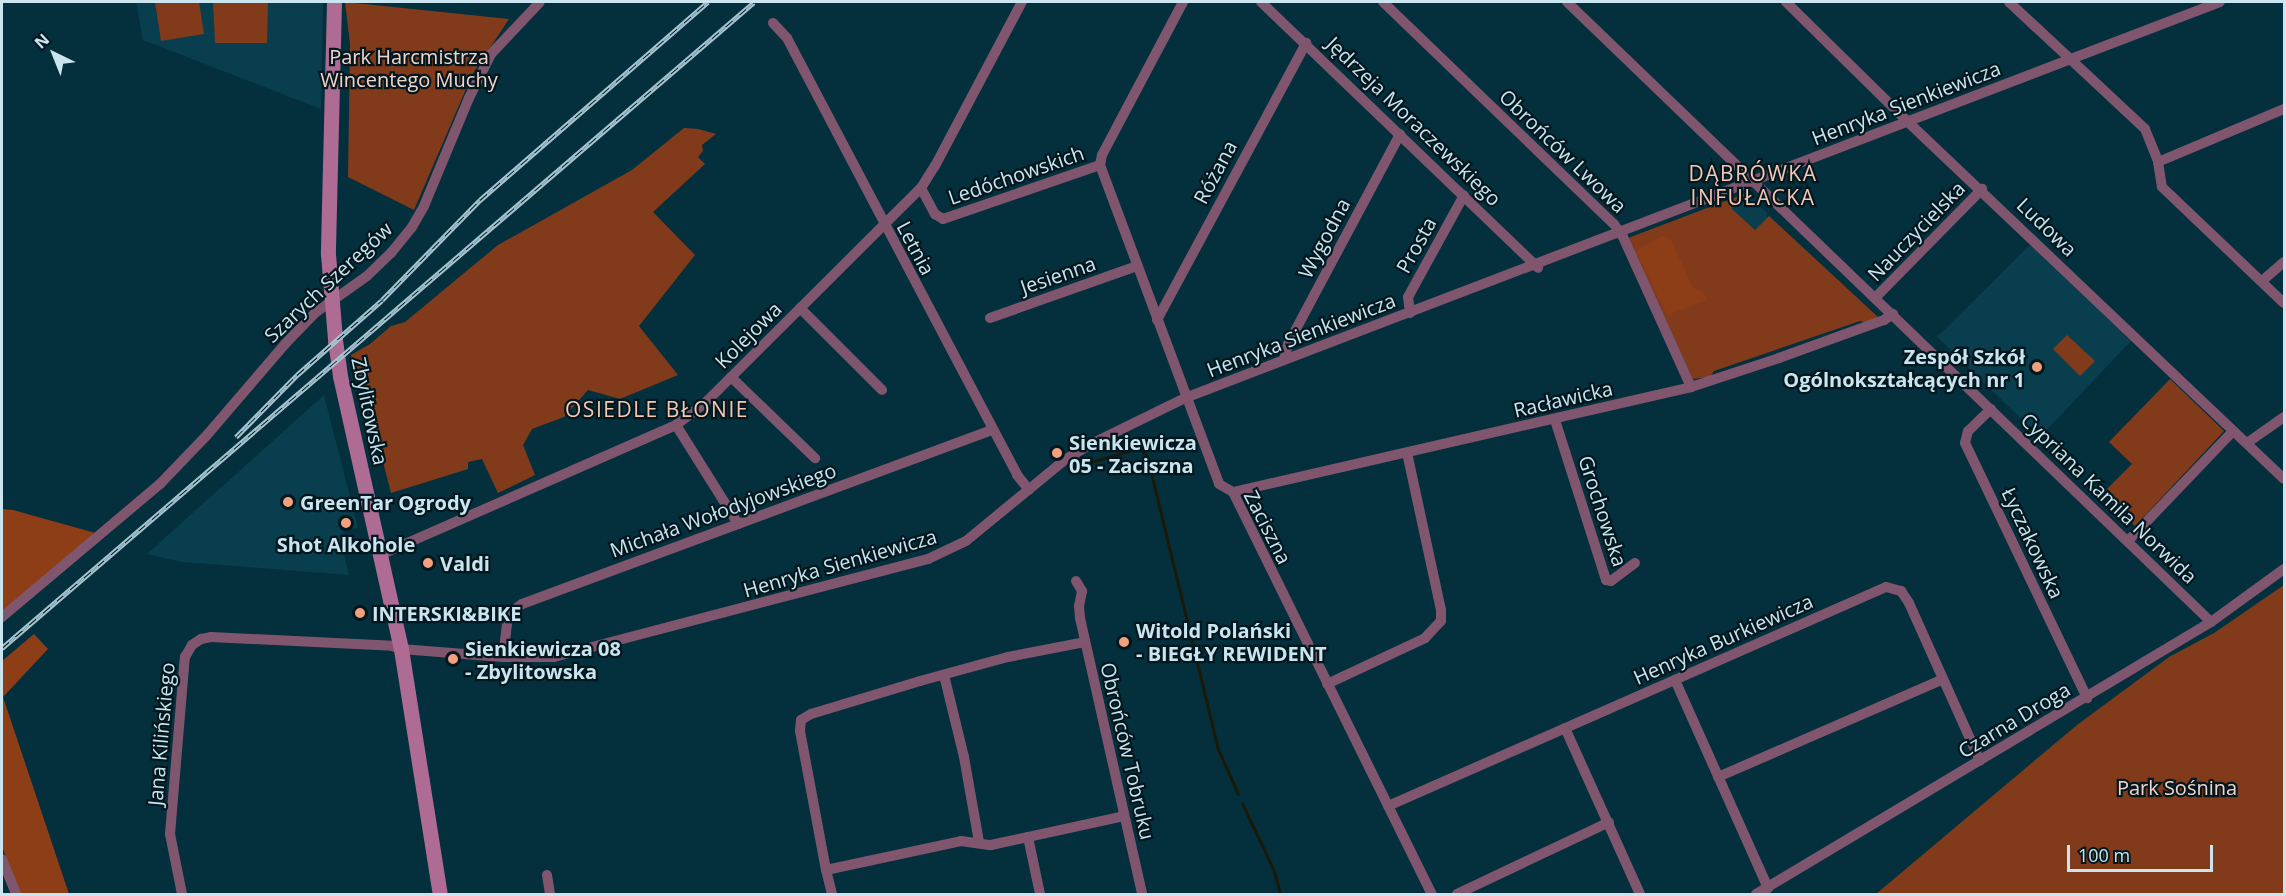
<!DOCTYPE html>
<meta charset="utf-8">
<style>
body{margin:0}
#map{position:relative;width:2286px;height:896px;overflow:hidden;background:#04303e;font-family:"Open Sans",sans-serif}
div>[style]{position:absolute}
.built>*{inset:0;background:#083e4d}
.green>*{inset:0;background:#813b1b}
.forest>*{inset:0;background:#8e3e17}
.stream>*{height:3px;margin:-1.5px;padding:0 1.5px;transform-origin:1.5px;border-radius:1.5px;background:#1b1908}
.street>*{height:10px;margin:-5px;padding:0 5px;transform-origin:5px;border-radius:5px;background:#80556e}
.secondary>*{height:15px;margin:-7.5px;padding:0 7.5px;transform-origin:7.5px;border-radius:7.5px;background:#ae6b94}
.rail>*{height:5px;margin-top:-2.5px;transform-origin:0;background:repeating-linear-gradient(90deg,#02171e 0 9px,#a7c5d0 0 18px);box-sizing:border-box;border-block:2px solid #a7c5d0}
.dots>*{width:16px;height:16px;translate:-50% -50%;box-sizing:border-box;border:3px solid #02171e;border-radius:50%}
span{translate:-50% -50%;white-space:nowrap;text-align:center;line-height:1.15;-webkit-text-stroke:4.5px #02171e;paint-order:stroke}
.park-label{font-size:20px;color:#f2d5ca}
.street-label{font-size:20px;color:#cae5f0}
.poi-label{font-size:20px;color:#cae5f0;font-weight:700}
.right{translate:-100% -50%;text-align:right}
.left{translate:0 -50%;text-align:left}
.neighbourhood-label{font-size:21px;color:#f6c7b4;letter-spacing:1.5px}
.frame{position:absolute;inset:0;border:3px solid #cae5f0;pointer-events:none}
.north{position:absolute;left:24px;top:24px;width:60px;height:60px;-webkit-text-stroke:4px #02171e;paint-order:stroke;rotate:317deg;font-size:16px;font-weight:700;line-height:24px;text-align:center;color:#cae5f0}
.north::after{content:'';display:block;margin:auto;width:21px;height:27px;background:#cae5f0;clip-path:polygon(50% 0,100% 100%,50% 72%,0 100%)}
.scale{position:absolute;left:2067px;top:845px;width:146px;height:27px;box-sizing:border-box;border:3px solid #cae5f0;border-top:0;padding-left:8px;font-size:18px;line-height:21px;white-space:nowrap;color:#cae5f0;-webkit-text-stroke:4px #02171e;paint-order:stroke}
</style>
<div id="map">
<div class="built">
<div style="clip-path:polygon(136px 2px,323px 2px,321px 109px,143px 40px)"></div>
<div style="clip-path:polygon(1748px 195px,1767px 213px,1767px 218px,1755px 230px,1731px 208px)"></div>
<div style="clip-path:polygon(2030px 245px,2131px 341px,2040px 437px,1937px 337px)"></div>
<div style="clip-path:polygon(324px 395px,358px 528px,345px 530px,340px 537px,349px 575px,182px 562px,147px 554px)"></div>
</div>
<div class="green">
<div style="clip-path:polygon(155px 2px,199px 2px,204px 34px,161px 41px)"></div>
<div style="clip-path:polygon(213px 2px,268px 2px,267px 43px,215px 43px)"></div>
<div style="clip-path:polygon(345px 2px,509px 19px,472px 75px,414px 210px,348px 177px,350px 44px)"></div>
<div style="clip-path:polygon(684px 128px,698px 129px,716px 134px,702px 145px,703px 151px,698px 157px,705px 164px,653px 212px,695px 255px,639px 326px,678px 375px,620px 399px,588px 390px,564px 417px,532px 429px,523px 445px,535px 475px,498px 493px,482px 459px,468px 462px,468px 469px,391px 493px,365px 391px,361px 378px,354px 378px,351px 355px,370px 344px,391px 326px,405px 322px,498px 245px,632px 170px)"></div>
<div style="clip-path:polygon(1744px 194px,1746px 197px,1731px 208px,1755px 230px,1769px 216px,1878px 317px,1866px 323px,1860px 321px,1714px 371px,1710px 377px,1693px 379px,1628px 238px)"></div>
<div style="clip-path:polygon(2067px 335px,2095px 361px,2080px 376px,2053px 349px)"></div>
<div style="clip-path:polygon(2170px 379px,2224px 431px,2135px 526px,2102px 494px,2132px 464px,2109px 442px)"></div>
<div style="clip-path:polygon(2284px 585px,2284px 894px,1876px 894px,2077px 725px,2169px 657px,2214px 633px)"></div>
</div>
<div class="forest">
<div style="clip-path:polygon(1661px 236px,1670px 238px,1693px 288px,1703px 292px,1707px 300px,1667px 315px,1636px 252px)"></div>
<div style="clip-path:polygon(2px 509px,13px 510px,99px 534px,2px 614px)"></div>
<div style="clip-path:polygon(34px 634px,48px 649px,3px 697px,69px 894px,21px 894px,2px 847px,2px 661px)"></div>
</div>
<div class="stream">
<div style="left:1087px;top:463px;width:47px;rotate:-16.1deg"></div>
<div style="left:1132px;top:450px;width:9px"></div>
<div style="left:1141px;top:450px;width:8px;rotate:45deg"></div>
<div style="left:1147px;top:456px;width:301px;rotate:76.4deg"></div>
<div style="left:1218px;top:749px;width:49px;rotate:66deg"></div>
<div style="left:1242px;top:803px;width:75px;rotate:64.8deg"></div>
<div style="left:1274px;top:871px;width:24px;rotate:75deg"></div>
</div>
<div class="street">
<div style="left:1261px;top:2px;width:384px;rotate:43.8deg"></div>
<div style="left:1383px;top:2px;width:320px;rotate:43.9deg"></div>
<div style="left:1614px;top:224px;width:16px;rotate:55deg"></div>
<div style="left:1623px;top:237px;width:165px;rotate:65.6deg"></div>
<div style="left:1567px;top:2px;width:894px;rotate:43.91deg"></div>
<div style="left:1786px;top:2px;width:171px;rotate:44.5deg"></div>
<div style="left:1908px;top:122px;width:518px;rotate:43.52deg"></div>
<div style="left:2009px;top:2px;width:186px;rotate:43deg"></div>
<div style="left:2145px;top:129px;width:35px;rotate:68deg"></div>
<div style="left:2158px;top:162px;width:25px;rotate:81deg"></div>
<div style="left:2162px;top:187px;width:168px;rotate:43.6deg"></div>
<div style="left:773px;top:23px;width:21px;rotate:47deg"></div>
<div style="left:787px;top:38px;width:494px;rotate:62.2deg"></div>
<div style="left:1017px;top:475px;width:19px;rotate:51deg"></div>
<div style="left:2158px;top:162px;width:137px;rotate:-22.8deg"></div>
<div style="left:1100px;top:165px;width:340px;rotate:69.5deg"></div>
<div style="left:1219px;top:484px;width:16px;rotate:30deg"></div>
<div style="left:921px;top:188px;width:30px;rotate:62deg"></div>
<div style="left:935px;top:214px;width:9px;rotate:32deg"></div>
<div style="left:943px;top:219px;width:166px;rotate:-19deg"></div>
<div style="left:1100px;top:165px;width:10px;rotate:-79deg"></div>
<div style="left:1102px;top:155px;width:173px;rotate:-62.1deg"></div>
<div style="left:2262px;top:281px;width:29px;rotate:-41deg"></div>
<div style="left:1875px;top:298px;width:153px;rotate:-45.5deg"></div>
<div style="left:800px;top:308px;width:116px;rotate:45deg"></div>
<div style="left:1410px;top:313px;width:16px;rotate:-97deg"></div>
<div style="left:1408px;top:297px;width:116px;rotate:-61.2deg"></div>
<div style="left:990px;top:318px;width:156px;rotate:-19.5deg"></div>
<div style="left:1157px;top:320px;width:315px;rotate:-61.7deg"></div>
<div style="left:1284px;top:360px;width:16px;rotate:-76deg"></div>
<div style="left:1288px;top:344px;width:238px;rotate:-61.9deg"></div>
<div style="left:731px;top:377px;width:117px;rotate:44deg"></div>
<div style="left:1991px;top:409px;width:32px;rotate:136deg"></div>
<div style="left:1968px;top:431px;width:12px;rotate:104deg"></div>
<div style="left:1965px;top:443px;width:283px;rotate:64.4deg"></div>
<div style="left:1555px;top:420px;width:168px;rotate:72.3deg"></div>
<div style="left:1606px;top:580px;width:5px;rotate:11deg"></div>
<div style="left:1611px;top:581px;width:30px;rotate:-37deg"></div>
<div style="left:676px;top:425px;width:117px;rotate:57.9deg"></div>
<div style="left:2247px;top:443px;width:45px;rotate:-35.1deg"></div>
<div style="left:1233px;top:492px;width:470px;rotate:-12.9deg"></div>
<div style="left:1691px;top:387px;width:93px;rotate:-18.2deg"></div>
<div style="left:1779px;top:358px;width:112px;rotate:-19.9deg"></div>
<div style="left:1884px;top:320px;width:11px;rotate:-34deg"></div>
<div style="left:1233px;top:492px;width:449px;rotate:63.7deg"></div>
<div style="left:2128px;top:541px;width:152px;rotate:-46.3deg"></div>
<div style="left:380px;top:555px;width:323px;rotate:-23.7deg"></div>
<div style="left:676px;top:425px;width:34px;rotate:-37deg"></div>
<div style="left:703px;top:405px;width:308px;rotate:-44.9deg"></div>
<div style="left:921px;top:188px;width:26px;rotate:-58deg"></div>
<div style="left:935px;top:166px;width:186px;rotate:-62.1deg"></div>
<div style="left:1076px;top:581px;width:12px;rotate:59deg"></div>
<div style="left:1082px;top:591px;width:15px;rotate:101deg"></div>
<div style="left:1079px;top:606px;width:12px;rotate:85deg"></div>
<div style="left:1080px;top:618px;width:283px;rotate:77.3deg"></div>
<div style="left:2px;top:617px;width:207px;rotate:-40.1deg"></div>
<div style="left:160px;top:484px;width:68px;rotate:-46.2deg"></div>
<div style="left:207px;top:435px;width:120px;rotate:-49.4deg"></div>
<div style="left:285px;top:344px;width:43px;rotate:-45.9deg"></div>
<div style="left:315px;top:313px;width:64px;rotate:-35.4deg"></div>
<div style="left:367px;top:276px;width:33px;rotate:-44deg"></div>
<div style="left:391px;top:253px;width:33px;rotate:-51deg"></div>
<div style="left:412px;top:227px;width:24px;rotate:-60deg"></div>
<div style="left:424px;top:206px;width:117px;rotate:-67.4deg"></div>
<div style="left:469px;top:98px;width:49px;rotate:-63.4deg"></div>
<div style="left:491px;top:54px;width:71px;rotate:-46.7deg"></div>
<div style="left:503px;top:657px;width:34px;rotate:-83deg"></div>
<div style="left:507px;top:623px;width:13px;rotate:-67deg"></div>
<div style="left:512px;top:611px;width:12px;rotate:-35deg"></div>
<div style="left:522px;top:604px;width:501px;rotate:-20.32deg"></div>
<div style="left:944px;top:675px;width:84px;rotate:76.3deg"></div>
<div style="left:964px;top:757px;width:86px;rotate:80deg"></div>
<div style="left:1675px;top:680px;width:228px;rotate:65.9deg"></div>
<div style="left:1327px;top:684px;width:108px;rotate:-25.1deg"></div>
<div style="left:1425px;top:638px;width:23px;rotate:-47deg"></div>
<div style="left:1441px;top:621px;width:11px;rotate:-90deg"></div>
<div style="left:1441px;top:610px;width:161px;rotate:-102.2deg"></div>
<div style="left:1565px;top:728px;width:182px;rotate:65.7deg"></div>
<div style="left:1718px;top:777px;width:245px;rotate:-23.5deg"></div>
<div style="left:1388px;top:806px;width:544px;rotate:-23.74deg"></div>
<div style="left:1886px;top:587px;width:16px;rotate:15deg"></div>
<div style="left:1901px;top:591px;width:14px;rotate:56deg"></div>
<div style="left:1909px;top:603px;width:173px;rotate:65.8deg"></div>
<div style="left:1028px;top:837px;width:58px;rotate:78.1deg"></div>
<div style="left:2px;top:859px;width:38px;rotate:68deg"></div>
<div style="left:826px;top:870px;width:141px;rotate:-100.6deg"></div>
<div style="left:800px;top:731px;width:11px;rotate:-85deg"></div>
<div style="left:801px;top:720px;width:12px;rotate:-31deg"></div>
<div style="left:811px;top:714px;width:114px;rotate:-16.8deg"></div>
<div style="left:920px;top:681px;width:91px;rotate:-15.3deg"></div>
<div style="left:1008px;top:657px;width:78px;rotate:-11deg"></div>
<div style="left:547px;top:875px;width:19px;rotate:81deg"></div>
<div style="left:182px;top:894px;width:61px;rotate:-101.3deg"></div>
<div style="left:170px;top:834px;width:178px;rotate:-85.2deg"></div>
<div style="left:185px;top:657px;width:14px;rotate:-60deg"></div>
<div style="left:192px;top:645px;width:11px;rotate:-34deg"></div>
<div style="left:201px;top:639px;width:10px;rotate:-11deg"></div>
<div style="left:211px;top:637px;width:181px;rotate:2.8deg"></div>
<div style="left:392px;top:646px;width:9px;rotate:18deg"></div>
<div style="left:401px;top:649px;width:102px;rotate:4.5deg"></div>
<div style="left:503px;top:657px;width:51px"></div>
<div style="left:554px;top:657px;width:387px;rotate:-14.7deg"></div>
<div style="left:928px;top:559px;width:42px;rotate:-25.3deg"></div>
<div style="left:966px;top:541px;width:129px;rotate:-39.4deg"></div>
<div style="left:1066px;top:459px;width:27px;rotate:-31deg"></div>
<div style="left:1089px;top:445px;width:107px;rotate:-26.1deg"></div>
<div style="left:1185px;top:398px;width:1108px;rotate:-20.94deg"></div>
<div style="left:832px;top:894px;width:25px;rotate:-104deg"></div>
<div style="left:826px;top:870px;width:138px;rotate:-12.1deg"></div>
<div style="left:961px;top:841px;width:30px;rotate:8deg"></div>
<div style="left:991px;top:845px;width:136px;rotate:-12.3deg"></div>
<div style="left:1457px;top:894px;width:168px;rotate:-25.3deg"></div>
<div style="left:1756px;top:894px;width:530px;rotate:-30.87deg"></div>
<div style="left:2211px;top:622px;width:90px;rotate:-36deg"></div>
</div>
<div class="secondary">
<div style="left:334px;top:2px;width:252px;rotate:91.4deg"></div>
<div style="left:328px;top:254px;width:86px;rotate:85.3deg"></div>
<div style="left:335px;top:340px;width:36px;rotate:82deg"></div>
<div style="left:340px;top:376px;width:280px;rotate:77.4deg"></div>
<div style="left:401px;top:649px;width:248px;rotate:81deg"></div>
</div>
<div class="rail">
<div style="left:236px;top:437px;width:87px;rotate:-45.5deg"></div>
<div style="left:297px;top:375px;width:113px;rotate:-41.4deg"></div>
<div style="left:382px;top:300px;width:140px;rotate:-45.6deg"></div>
<div style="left:480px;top:200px;width:302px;rotate:-41deg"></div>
<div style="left:2px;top:648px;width:991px;rotate:-40.66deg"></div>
</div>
<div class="dots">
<div style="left:2037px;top:367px;background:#f2a07e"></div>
<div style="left:1057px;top:453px;background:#f2a07e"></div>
<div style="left:288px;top:502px;background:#f2a07e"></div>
<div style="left:346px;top:523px;background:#f2a07e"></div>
<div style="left:428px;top:563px;background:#f2a07e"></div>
<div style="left:360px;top:613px;background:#f2a07e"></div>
<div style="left:1124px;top:642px;background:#f2a07e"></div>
<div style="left:453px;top:659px;background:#f2a07e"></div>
</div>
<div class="park-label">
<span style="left:409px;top:68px">Park Harcmistrza<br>Wincentego Muchy</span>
<span style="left:2177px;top:787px">Park Sośnina</span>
</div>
<div class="street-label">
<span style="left:1906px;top:103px;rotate:-21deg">Henryka Sienkiewicza</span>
<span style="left:1414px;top:121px;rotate:44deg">Jędrzeja Moraczewskiego</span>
<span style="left:1563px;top:151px;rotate:44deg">Obrońców Lwowa</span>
<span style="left:1215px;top:172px;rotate:-62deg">Różana</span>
<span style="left:1016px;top:175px;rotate:-19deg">Ledóchowskich</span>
<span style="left:2047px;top:227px;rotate:44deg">Ludowa</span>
<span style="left:1916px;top:231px;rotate:-46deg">Nauczycielska</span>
<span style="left:1324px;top:238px;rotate:-62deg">Wygodna</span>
<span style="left:1416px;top:245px;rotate:-61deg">Prosta</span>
<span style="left:916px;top:248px;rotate:62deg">Letnia</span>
<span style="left:1058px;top:275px;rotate:-19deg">Jesienna</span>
<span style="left:328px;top:282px;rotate:-43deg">Szarych Szeregów</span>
<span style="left:748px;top:335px;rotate:-45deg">Kolejowa</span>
<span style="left:1301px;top:335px;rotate:-21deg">Henryka Sienkiewicza</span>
<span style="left:1563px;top:399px;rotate:-13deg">Racławicka</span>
<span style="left:370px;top:411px;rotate:78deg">Zbylitowska</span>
<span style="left:2109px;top:498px;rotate:44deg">Cypriana Kamila Norwida</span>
<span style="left:723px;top:510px;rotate:-20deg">Michała Wołodyjowskiego</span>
<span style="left:1603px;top:511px;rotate:72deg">Grochowska</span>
<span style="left:1268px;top:527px;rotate:63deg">Zaciszna</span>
<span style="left:2033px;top:543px;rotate:65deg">Łyczakowska</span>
<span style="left:840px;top:563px;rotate:-16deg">Henryka Sienkiewicza</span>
<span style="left:1723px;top:639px;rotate:-24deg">Henryka Burkiewicza</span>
<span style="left:2014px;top:720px;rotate:-31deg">Czarna Droga</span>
<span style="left:161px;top:734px;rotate:-85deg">Jana Kilińskiego</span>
<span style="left:1128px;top:751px;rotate:77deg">Obrońców Tobruku</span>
</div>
<div class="poi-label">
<span class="right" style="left:2025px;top:368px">Zespół Szkół<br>Ogólnokształcących nr 1</span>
<span class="left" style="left:1069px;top:454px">Sienkiewicza<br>05 - Zaciszna</span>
<span class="left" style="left:300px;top:502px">GreenTar Ogrody</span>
<span style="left:346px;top:544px">Shot Alkohole</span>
<span class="left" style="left:440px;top:563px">Valdi</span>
<span class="left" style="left:372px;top:613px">INTERSKI&amp;BIKE</span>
<span class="left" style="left:1136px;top:642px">Witold Polański<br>- BIEGŁY REWIDENT</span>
<span class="left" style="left:465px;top:660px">Sienkiewicza 08<br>- Zbylitowska</span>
</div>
<div class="neighbourhood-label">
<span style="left:1753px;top:185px">DĄBRÓWKA<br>INFUŁACKA</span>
<span style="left:657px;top:409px">OSIEDLE BŁONIE</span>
</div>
<div class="frame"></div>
<div class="north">N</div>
<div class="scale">100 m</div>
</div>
